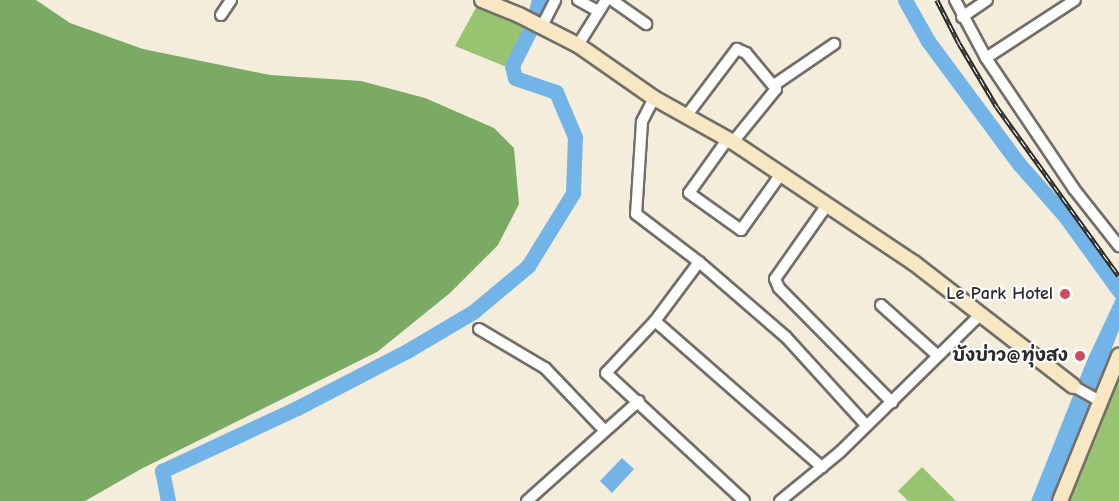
<!DOCTYPE html>
<meta charset="utf-8">
<style>
body{margin:0}
#map{position:relative;width:1119px;height:501px;overflow:hidden;background:#f5eddb;font-family:"Comic Neue","Playpen Sans Thai",sans-serif}
div>[style]{position:absolute}
.green>*{inset:0;background:#98c472}
.forest>*{inset:0;background:#7aaa64}
.water>*{inset:0;background:#72b4e7}
.river>*{height:15px;margin:-7.5px;padding:0 7.5px;transform-origin:7.5px;border-radius:7.5px;background:#72b4e7}
.roads{filter:drop-shadow(2px 0 #726f69) drop-shadow(-2px 0 #726f69) drop-shadow(0 2px #726f69) drop-shadow(0 -2px #726f69)}
.street>*{height:10px;margin:-5px;padding:0 5px;transform-origin:5px;border-radius:5px;background:#fff}
.secondary>*{height:14px;margin:-7px;padding:0 7px;transform-origin:7px;border-radius:7px;background:#f7e8c3}
.rail>*{height:4.5px;margin-top:-2.25px;transform-origin:0;background:repeating-linear-gradient(90deg,#fff 0 7px,#2b2b2b 0 14px);box-sizing:border-box;border-block:2px solid #2b2b2b}
.dots>*{width:16px;height:16px;translate:-50% -50%;box-sizing:border-box;border:3px solid #fff;border-radius:50%}
span{translate:-50% -50%;white-space:nowrap;text-align:center;line-height:1.15;-webkit-text-stroke:4.5px #fff;paint-order:stroke}
.poi-label{font-size:18px;color:#2b2b2b;font-weight:700}
.right{translate:-100% -50%;text-align:right}
</style>
<div id="map">
<div class="green">
<div style="clip-path:polygon(478px 4px,532px 26px,509px 68px,455px 46px)"></div>
<div style="clip-path:polygon(1119px 356px,1119px 501px,1060px 501px)"></div>
<div style="clip-path:polygon(922px 467px,956px 501px,908px 501px,898px 491px)"></div>
</div>
<div class="forest">
<div style="clip-path:polygon(0 0,36px 0,70px 23px,143px 49px,270px 75px,361px 81px,425px 98px,494px 128px,514px 148px,519px 204px,498px 245px,450px 293px,377px 352px,141px 469px,85px 501px,0 501px)"></div>
</div>
<div class="water">
<div style="clip-path:polygon(1119px 292px,1119px 330px,1052px 501px,1031px 501px,1088px 358px)"></div>
<div style="clip-path:polygon(622px 458px,634px 469px,612px 493px,600px 481px)"></div>
</div>
<div class="river">
<div style="left:905px;top:0;width:47px;rotate:60.7deg"></div>
<div style="left:928px;top:41px;width:153px;rotate:53.5deg"></div>
<div style="left:1019px;top:164px;width:69px;rotate:48.5deg"></div>
<div style="left:1065px;top:216px;width:92px;rotate:54.2deg"></div>
<div style="left:168px;top:501px;width:31px;rotate:-101deg"></div>
<div style="left:162px;top:471px;width:149px;rotate:-25deg"></div>
<div style="left:297px;top:408px;width:124px;rotate:-27.4deg"></div>
<div style="left:407px;top:351px;width:77px;rotate:-30.6deg"></div>
<div style="left:473px;top:312px;width:72px;rotate:-39.9deg"></div>
<div style="left:528px;top:266px;width:86px;rotate:-58.3deg"></div>
<div style="left:573px;top:193px;width:56px;rotate:-88deg"></div>
<div style="left:575px;top:137px;width:49px;rotate:-112.9deg"></div>
<div style="left:556px;top:92px;width:43px;rotate:-161.1deg"></div>
<div style="left:515px;top:78px;width:12px;rotate:-104deg"></div>
<div style="left:512px;top:66px;width:45px;rotate:-63.4deg"></div>
<div style="left:532px;top:26px;width:27px;rotate:-75deg"></div>
</div>
<div class="roads">
<div class="street">
<div style="left:578px;top:0;width:23px;rotate:29deg"></div>
<div style="left:612px;top:0;width:42px;rotate:35.2deg"></div>
<div style="left:955px;top:0;width:66px;rotate:61.9deg"></div>
<div style="left:986px;top:58px;width:106px;rotate:-33.1deg"></div>
<div style="left:221px;top:15px;width:18px;rotate:-56deg"></div>
<div style="left:962px;top:17px;width:30px;rotate:-34deg"></div>
<div style="left:542px;top:26px;width:29px;rotate:-63deg"></div>
<div style="left:578px;top:45px;width:53px;rotate:-58.1deg"></div>
<div style="left:986px;top:58px;width:158px;rotate:56.1deg"></div>
<div style="left:1074px;top:189px;width:73px;rotate:51.7deg"></div>
<div style="left:774px;top:85px;width:73px;rotate:-34.3deg"></div>
<div style="left:654px;top:98px;width:27px;rotate:117deg"></div>
<div style="left:642px;top:122px;width:92px;rotate:93.7deg"></div>
<div style="left:636px;top:214px;width:79px;rotate:37.3deg"></div>
<div style="left:699px;top:262px;width:115px;rotate:40.8deg"></div>
<div style="left:786px;top:337px;width:119px;rotate:47.7deg"></div>
<div style="left:687px;top:115px;width:83px;rotate:-52.9deg"></div>
<div style="left:737px;top:49px;width:10px;rotate:24deg"></div>
<div style="left:746px;top:53px;width:47px;rotate:50.2deg"></div>
<div style="left:776px;top:89px;width:68px;rotate:129.1deg"></div>
<div style="left:727px;top:140px;width:65px;rotate:125.6deg"></div>
<div style="left:689px;top:193px;width:64px;rotate:35.4deg"></div>
<div style="left:741px;top:230px;width:69px;rotate:-54.5deg"></div>
<div style="left:827px;top:205px;width:90px;rotate:125.1deg"></div>
<div style="left:775px;top:279px;width:10px;rotate:66deg"></div>
<div style="left:779px;top:288px;width:161px;rotate:45.3deg"></div>
<div style="left:699px;top:262px;width:74px;rotate:126.7deg"></div>
<div style="left:655px;top:321px;width:71px;rotate:133.3deg"></div>
<div style="left:606px;top:373px;width:188px;rotate:42.8deg"></div>
<div style="left:881px;top:305px;width:75px;rotate:41.8deg"></div>
<div style="left:655px;top:321px;width:222px;rotate:41.2deg"></div>
<div style="left:479px;top:329px;width:77px;rotate:30.6deg"></div>
<div style="left:545px;top:368px;width:86px;rotate:46.4deg"></div>
<div style="left:1073px;top:386px;width:31px;rotate:29deg"></div>
<div style="left:527px;top:501px;width:150px;rotate:-41.8deg"></div>
<div style="left:780px;top:501px;width:77px;rotate:-39.2deg"></div>
<div style="left:840px;top:452px;width:194px;rotate:-44.4deg"></div>
</div>
<div class="secondary">
<div style="left:482px;top:0;width:40px;rotate:22deg"></div>
<div style="left:519px;top:15px;width:66px;rotate:27deg"></div>
<div style="left:578px;top:45px;width:93px;rotate:34.9deg"></div>
<div style="left:654px;top:98px;width:90px;rotate:29.1deg"></div>
<div style="left:733px;top:142px;width:218px;rotate:33.8deg"></div>
<div style="left:914px;top:263px;width:201px;rotate:37.7deg"></div>
<div style="left:1060px;top:501px;width:157px;rotate:-67.9deg"></div>
</div>
</div>
<div class="rail">
<div style="left:937px;top:0;width:48px;rotate:62.9deg"></div>
<div style="left:959px;top:43px;width:74px;rotate:59.3deg"></div>
<div style="left:997px;top:107px;width:208px;rotate:54.2deg"></div>
</div>
<div class="dots">
<div style="left:1065px;top:294px;background:#d1495b"></div>
<div style="left:1080px;top:356px;background:#d1495b"></div>
</div>
<div class="poi-label">
<span class="right" style="left:1053px;top:294px">Le Park Hotel</span>
<span class="right" style="left:1068px;top:356px">บังบ่าว@ทุ่งสง</span>
</div>
</div>
